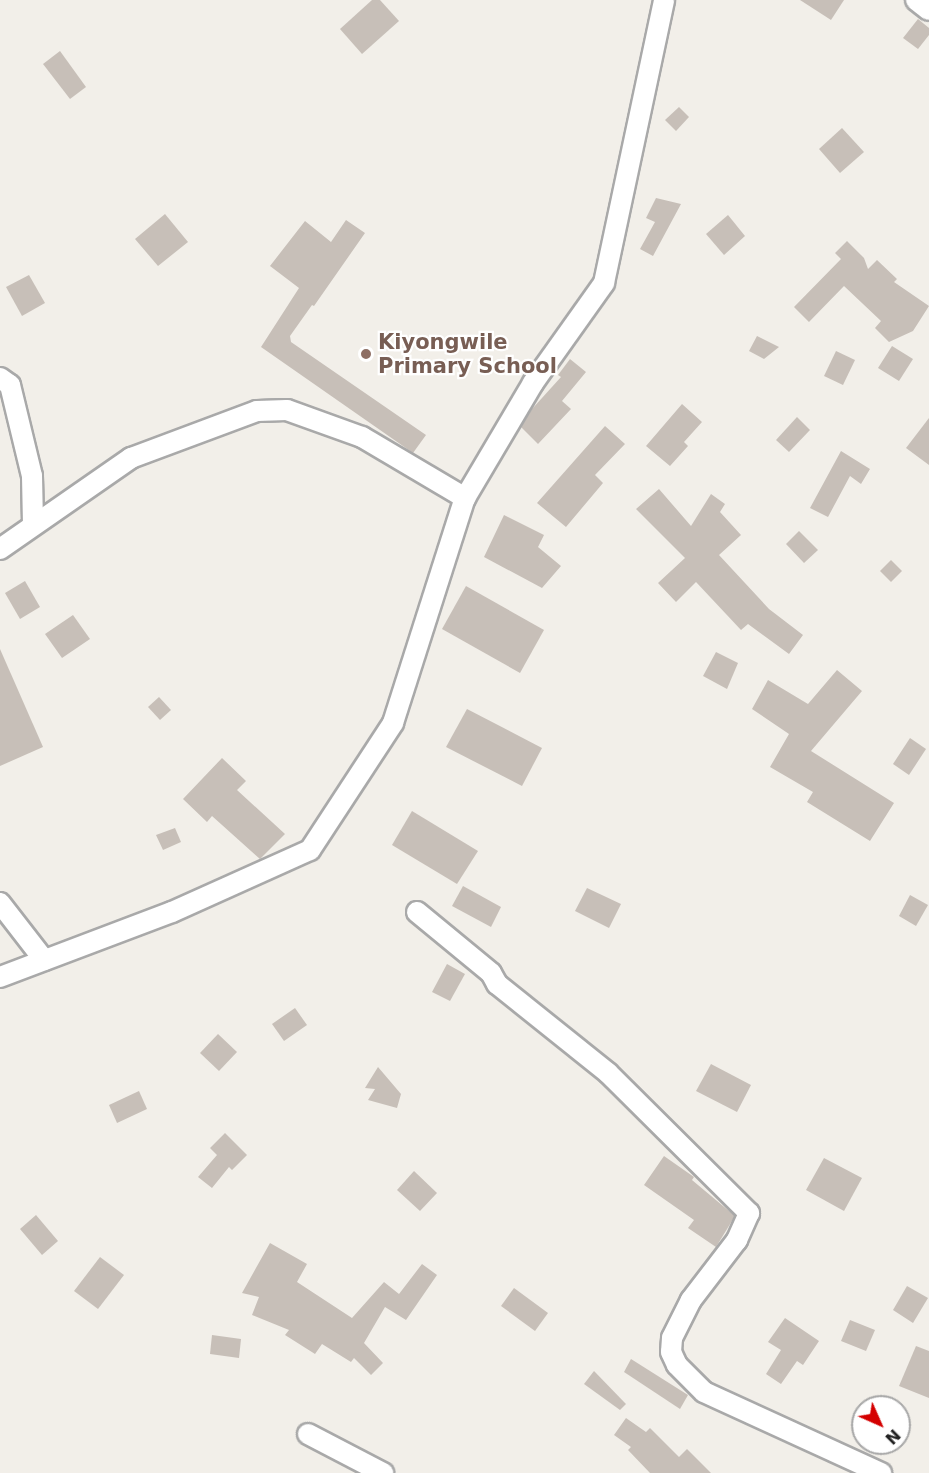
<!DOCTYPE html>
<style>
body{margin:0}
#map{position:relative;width:929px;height:1473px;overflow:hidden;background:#f2efe9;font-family:"DejaVu Sans",sans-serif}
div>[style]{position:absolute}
.building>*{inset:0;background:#c7bfb8}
.roads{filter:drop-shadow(2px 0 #a9a9a9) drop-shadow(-2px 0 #a9a9a9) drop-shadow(0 2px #a9a9a9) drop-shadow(0 -2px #a9a9a9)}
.street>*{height:20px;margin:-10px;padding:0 10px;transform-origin:10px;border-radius:10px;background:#fff}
.dots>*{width:16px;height:16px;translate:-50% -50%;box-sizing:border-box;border:3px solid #fff;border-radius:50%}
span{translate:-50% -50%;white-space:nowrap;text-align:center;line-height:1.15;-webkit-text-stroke:4.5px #fff;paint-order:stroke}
.education-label{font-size:21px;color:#785e54;font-weight:700}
.left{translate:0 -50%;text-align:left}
.north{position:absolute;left:851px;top:1395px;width:60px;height:60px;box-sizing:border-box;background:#fff;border:2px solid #a7a7a7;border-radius:50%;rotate:135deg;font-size:16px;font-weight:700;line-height:24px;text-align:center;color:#222}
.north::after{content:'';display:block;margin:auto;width:21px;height:27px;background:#d40000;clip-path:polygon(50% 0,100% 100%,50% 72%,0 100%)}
</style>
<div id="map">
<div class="building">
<div style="clip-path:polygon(372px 0,380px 0,399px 21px,362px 54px,340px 29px)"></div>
<div style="clip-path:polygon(800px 0,844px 0,831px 20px)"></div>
<div style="clip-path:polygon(918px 19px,929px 28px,929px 35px,918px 49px,903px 38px)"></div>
<div style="clip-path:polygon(60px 51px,86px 87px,70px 99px,43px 64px)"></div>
<div style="clip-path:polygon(679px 107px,689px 117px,676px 131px,665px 120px)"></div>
<div style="clip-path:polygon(842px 128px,864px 152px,840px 173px,819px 149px)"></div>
<div style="clip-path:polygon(656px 198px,681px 204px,653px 256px,640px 249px,655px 222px,646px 218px)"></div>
<div style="clip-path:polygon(165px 214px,188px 242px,158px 266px,135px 239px)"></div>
<div style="clip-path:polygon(728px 215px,745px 236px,724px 255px,706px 234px)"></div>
<div style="clip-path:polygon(346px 220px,365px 233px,314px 306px,312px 305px,290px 336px,291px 342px,426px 435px,413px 453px,261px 347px,299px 288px,270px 266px,305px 221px,331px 242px)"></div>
<div style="clip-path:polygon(847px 241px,864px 258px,868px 269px,877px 260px,897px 279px,894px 282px,929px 306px,913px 331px,889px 342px,875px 328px,881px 321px,844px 286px,809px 322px,794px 307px,841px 259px,835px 253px)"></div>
<div style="clip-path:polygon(29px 275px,45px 303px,22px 316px,6px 287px)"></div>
<div style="clip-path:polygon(757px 336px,779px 347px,764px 359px,749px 351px)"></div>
<div style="clip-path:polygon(892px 346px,913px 359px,899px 381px,878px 368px)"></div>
<div style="clip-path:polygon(836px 351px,855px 360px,843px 385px,824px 376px)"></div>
<div style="clip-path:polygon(570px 359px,586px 372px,562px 401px,571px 409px,538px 444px,521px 427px,532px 409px,561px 377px,558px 375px)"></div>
<div style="clip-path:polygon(682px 404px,702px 422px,684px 442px,688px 446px,670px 466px,646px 446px)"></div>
<div style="clip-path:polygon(797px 417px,810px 430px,789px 452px,776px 440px)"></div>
<div style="clip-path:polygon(929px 418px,929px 465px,906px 448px)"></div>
<div style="clip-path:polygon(605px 426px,625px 444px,595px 475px,603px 483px,566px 527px,537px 503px)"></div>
<div style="clip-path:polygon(841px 451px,870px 469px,861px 484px,850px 476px,828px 517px,810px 508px)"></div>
<div style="clip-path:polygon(659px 489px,691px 526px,711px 494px,725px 504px,720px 512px,741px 535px,719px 555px,769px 609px,803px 635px,789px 654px,748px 624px,741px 630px,696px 582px,676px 602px,658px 583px,685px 558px,636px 509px)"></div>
<div style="clip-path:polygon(504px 515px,544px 535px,538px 547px,561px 566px,542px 588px,484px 557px)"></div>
<div style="clip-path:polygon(799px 531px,818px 550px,804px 563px,786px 544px)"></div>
<div style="clip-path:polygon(891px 560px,902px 571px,891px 582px,880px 571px)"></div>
<div style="clip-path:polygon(25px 581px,40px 607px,20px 619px,5px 593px)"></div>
<div style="clip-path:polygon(466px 586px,544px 630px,520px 673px,442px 629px)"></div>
<div style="clip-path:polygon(73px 615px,90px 639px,62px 658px,45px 634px)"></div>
<div style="clip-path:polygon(0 649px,43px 747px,0 766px)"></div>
<div style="clip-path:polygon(716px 652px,738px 663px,727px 689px,703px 676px)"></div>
<div style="clip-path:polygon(837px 670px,862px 691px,811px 751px,894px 803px,870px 841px,807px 802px,813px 792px,770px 767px,789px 734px,752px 709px,768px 680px,808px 704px)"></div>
<div style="clip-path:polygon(159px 697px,171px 710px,160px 720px,148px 707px)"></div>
<div style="clip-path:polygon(467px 709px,542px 748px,522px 786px,446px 747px)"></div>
<div style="clip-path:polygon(910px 738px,926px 749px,909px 775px,893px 764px)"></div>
<div style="clip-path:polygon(222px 758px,246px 781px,237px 790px,285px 834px,260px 859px,212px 816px,207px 822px,183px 799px)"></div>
<div style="clip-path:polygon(412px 811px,478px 851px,457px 884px,392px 845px)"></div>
<div style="clip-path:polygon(175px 828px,181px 842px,163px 850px,156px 835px)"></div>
<div style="clip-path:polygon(463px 886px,501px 907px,491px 927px,452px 906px)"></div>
<div style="clip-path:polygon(587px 888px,621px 904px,609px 928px,575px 911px)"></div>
<div style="clip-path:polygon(910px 895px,928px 905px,916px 926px,899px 916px)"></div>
<div style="clip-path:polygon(447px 964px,465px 974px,450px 1001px,432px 992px)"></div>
<div style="clip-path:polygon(295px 1008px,307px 1025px,284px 1041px,272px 1024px)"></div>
<div style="clip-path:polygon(218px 1034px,237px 1052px,219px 1071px,200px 1053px)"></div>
<div style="clip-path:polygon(711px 1064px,751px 1085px,737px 1112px,696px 1091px)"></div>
<div style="clip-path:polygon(378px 1067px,401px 1094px,397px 1108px,368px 1100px,375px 1089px,365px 1088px)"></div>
<div style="clip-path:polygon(139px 1091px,147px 1109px,117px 1123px,109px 1105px)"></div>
<div style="clip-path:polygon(225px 1133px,247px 1155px,232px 1170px,229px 1167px,212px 1188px,198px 1177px,217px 1155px,210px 1148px)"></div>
<div style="clip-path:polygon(664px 1156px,694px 1177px,692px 1180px,735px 1216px,716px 1247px,688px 1228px,694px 1220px,644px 1185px)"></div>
<div style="clip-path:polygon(824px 1158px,862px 1178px,844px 1211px,806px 1190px)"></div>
<div style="clip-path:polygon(414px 1171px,437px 1193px,420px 1211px,397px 1190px)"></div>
<div style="clip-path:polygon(36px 1215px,58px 1241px,42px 1255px,20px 1229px)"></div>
<div style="clip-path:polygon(270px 1243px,307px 1264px,297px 1282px,352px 1318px,384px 1282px,399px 1294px,422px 1264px,437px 1275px,406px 1320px,385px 1307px,364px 1343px,383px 1363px,371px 1375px,354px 1358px,351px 1362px,322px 1344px,315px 1354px,285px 1335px,289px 1330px,252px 1315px,259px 1297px,242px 1293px)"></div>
<div style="clip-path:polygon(100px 1257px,124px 1275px,98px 1309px,74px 1291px)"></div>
<div style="clip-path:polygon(907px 1286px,928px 1298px,913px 1323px,893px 1310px)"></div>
<div style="clip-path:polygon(514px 1288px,548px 1313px,535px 1331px,501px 1306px)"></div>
<div style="clip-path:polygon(785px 1318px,819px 1341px,803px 1365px,797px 1361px,781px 1384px,766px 1374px,781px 1350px,768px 1342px)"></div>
<div style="clip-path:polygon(850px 1320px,875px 1330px,866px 1351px,841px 1341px)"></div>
<div style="clip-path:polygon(212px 1335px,241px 1339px,239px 1358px,210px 1354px)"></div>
<div style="clip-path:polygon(916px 1346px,929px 1351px,929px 1398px,899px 1386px)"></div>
<div style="clip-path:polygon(631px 1359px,688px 1395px,680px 1409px,624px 1372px)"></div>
<div style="clip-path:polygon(594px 1371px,626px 1404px,620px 1410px,584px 1384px)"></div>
<div style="clip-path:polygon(626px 1418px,646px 1432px,650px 1428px,679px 1457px,687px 1449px,711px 1473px,650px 1473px,628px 1450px,631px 1447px,614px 1435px)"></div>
</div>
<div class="roads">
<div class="street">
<div style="left:916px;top:0;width:16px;rotate:38deg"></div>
<div style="left:0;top:378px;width:12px;rotate:35deg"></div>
<div style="left:10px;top:385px;width:94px;rotate:76.4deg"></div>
<div style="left:32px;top:476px;width:49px;rotate:88.8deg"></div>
<div style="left:0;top:549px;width:160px;rotate:-34.8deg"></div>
<div style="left:131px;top:458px;width:134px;rotate:-20.5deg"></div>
<div style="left:257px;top:411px;width:30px;rotate:-2deg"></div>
<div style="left:287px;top:410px;width:80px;rotate:19.8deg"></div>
<div style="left:362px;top:437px;width:120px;rotate:30.6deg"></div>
<div style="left:0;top:903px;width:72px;rotate:52.3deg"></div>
<div style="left:417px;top:912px;width:96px;rotate:39.5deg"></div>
<div style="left:491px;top:973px;width:13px;rotate:61deg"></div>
<div style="left:497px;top:984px;width:142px;rotate:38.7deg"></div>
<div style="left:608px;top:1073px;width:199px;rotate:44.8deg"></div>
<div style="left:749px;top:1213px;width:30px;rotate:114deg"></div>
<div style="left:737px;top:1240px;width:76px;rotate:127.5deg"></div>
<div style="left:691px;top:1300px;width:42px;rotate:116.6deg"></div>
<div style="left:672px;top:1338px;width:14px;rotate:94deg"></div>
<div style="left:671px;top:1352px;width:14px;rotate:65deg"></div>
<div style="left:677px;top:1365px;width:38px;rotate:45deg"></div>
<div style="left:704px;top:1392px;width:195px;rotate:24.6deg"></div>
<div style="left:0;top:977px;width:184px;rotate:-20.7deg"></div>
<div style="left:172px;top:912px;width:151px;rotate:-24.2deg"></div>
<div style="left:310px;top:850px;width:152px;rotate:-56.8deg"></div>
<div style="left:393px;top:723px;width:236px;rotate:-72.3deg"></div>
<div style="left:465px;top:498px;width:134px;rotate:-59.4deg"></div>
<div style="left:533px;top:383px;width:123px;rotate:-54.6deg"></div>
<div style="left:604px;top:283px;width:289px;rotate:-78deg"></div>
<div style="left:308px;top:1434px;width:85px;rotate:27.5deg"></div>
</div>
</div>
<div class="dots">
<div style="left:366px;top:354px;background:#8d6e63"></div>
</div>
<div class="education-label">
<span class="left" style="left:378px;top:354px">Kiyongwile<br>Primary School</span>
</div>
<div class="north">N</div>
</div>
